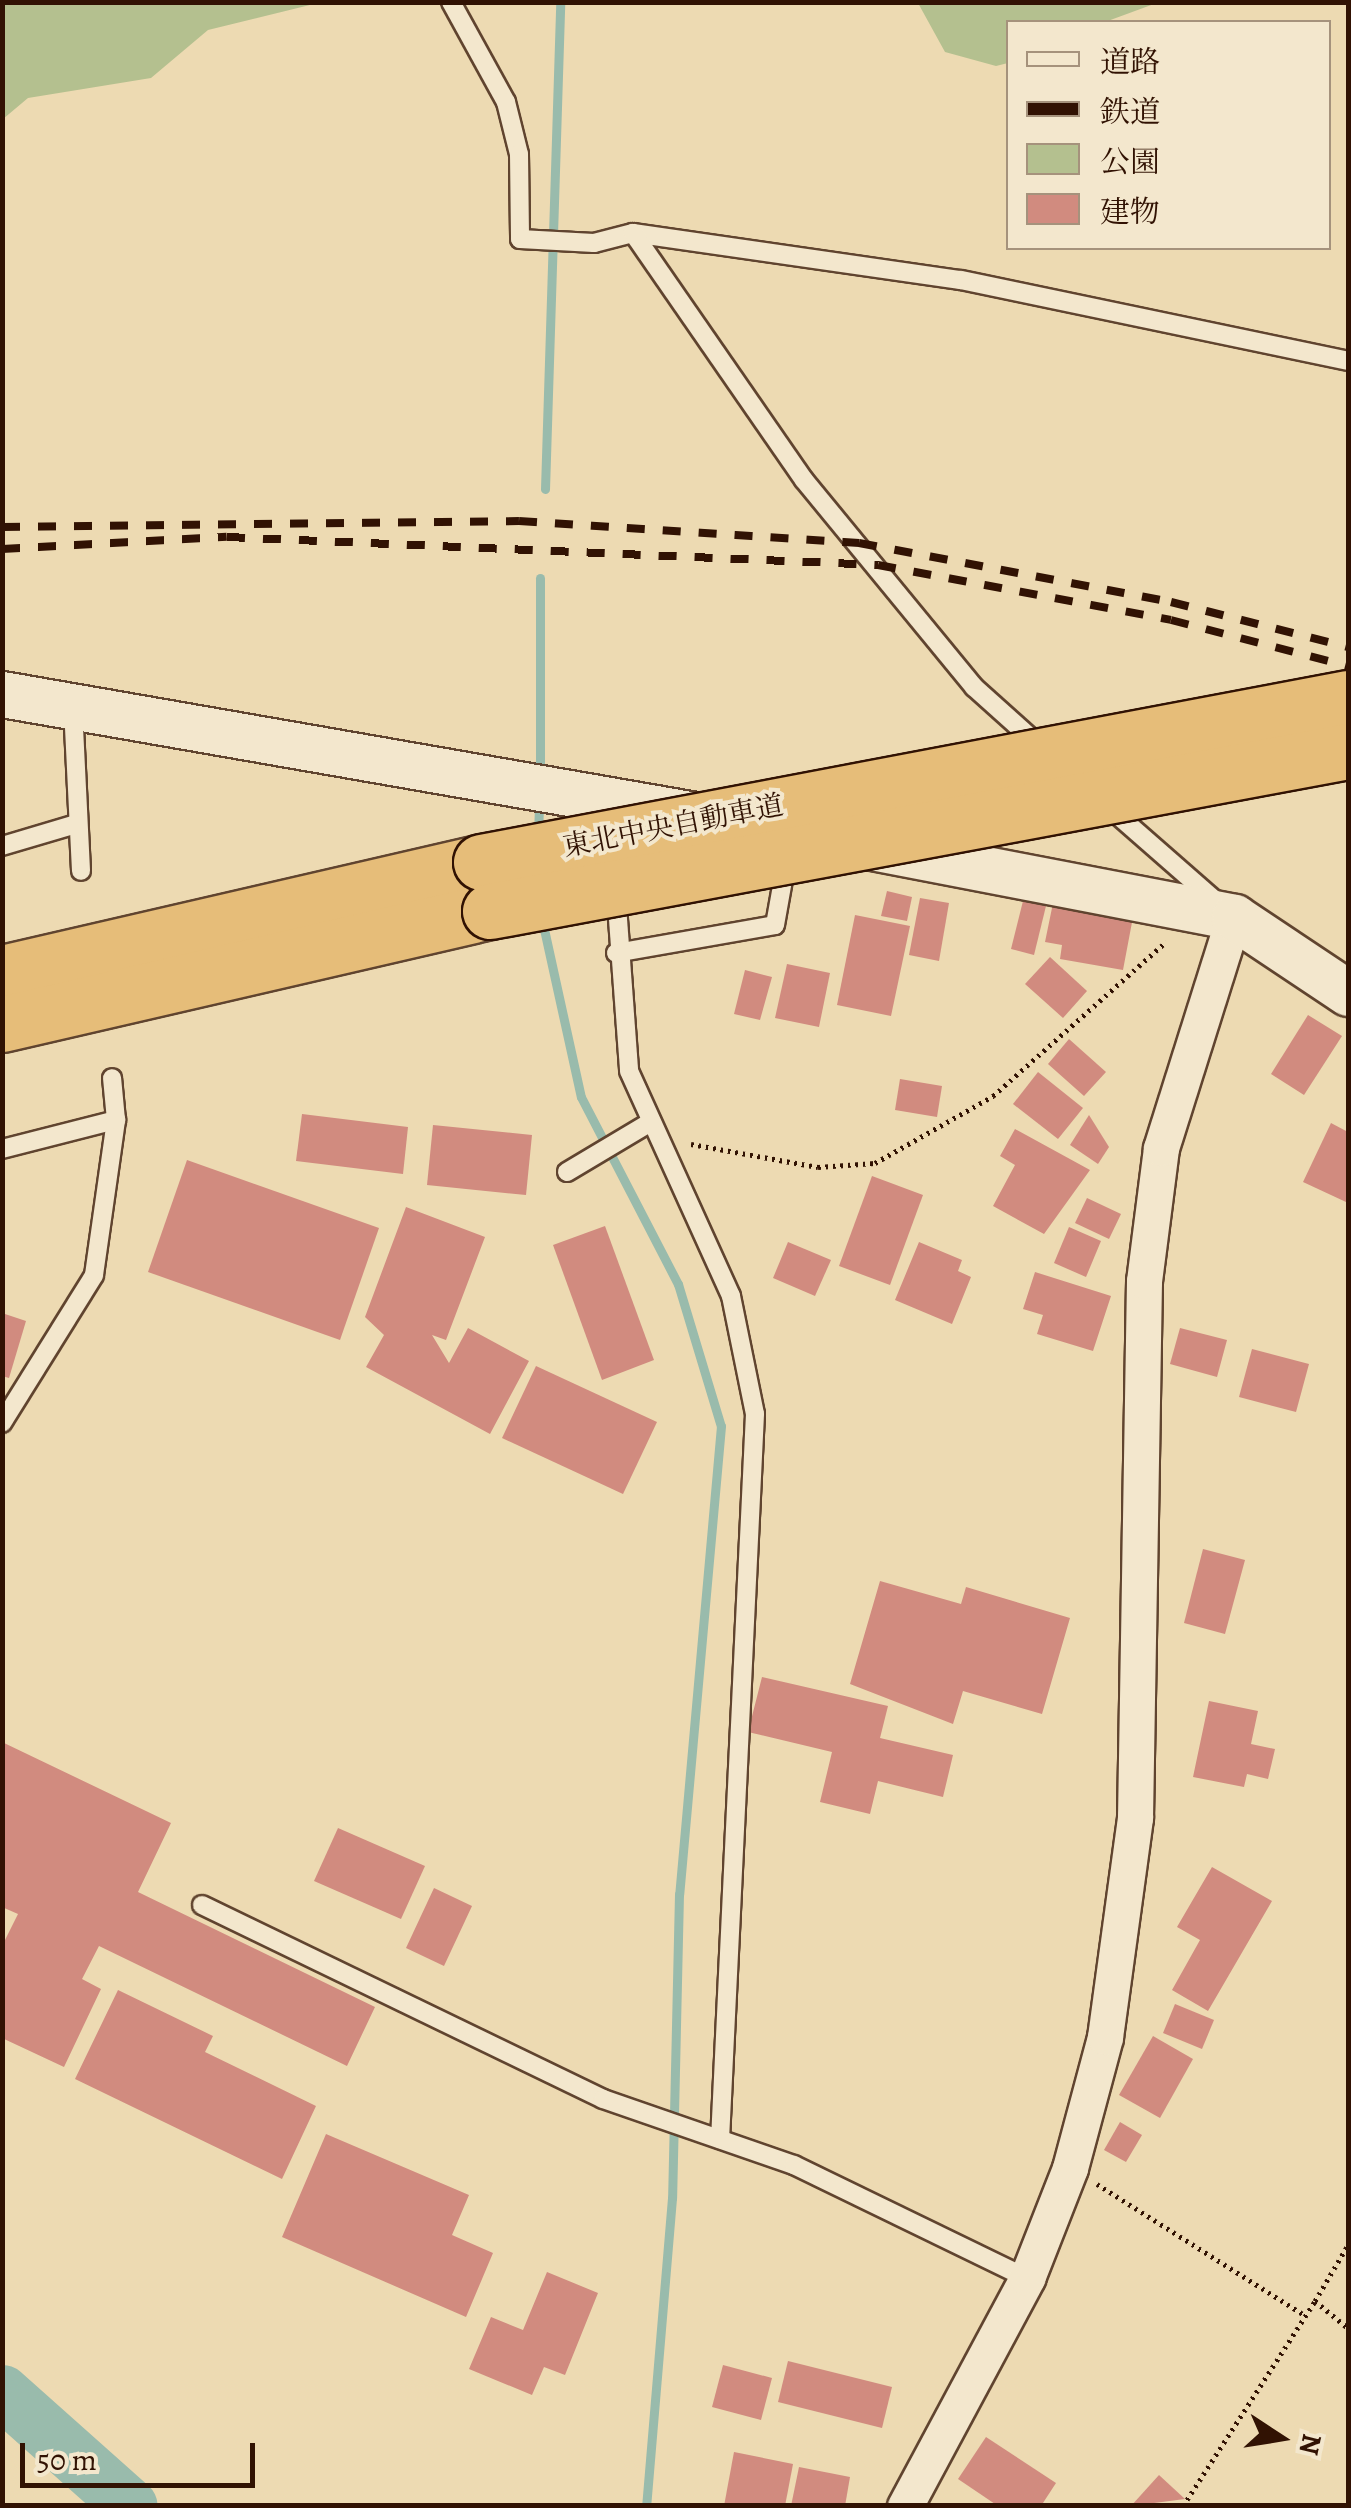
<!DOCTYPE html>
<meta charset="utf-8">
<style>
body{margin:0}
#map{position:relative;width:1351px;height:2508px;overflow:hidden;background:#eddab2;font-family:Alegreya,"Noto Serif JP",serif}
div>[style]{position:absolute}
.green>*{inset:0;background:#b4c08f}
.stream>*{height:9px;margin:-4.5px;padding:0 4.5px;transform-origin:4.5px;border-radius:4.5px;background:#99bbac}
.river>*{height:55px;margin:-27.5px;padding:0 27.5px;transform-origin:27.5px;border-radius:27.5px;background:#99bbac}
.building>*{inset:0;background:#d18b7f}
.path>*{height:5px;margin-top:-2.5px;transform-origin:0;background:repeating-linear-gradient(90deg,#311203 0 2.5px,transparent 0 7.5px)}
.roads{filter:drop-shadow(2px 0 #60442f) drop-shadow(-2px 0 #60442f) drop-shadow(0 2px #60442f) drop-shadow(0 -2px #60442f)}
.service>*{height:18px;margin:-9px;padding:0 9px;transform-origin:9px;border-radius:9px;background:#f3e7cd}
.minor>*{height:35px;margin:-17.5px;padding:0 17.5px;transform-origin:17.5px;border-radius:17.5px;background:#f3e7cd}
.tertiary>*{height:45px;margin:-22.5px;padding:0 22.5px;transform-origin:22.5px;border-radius:22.5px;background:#f3e7cd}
.motorway>*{height:55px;margin:-27.5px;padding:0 27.5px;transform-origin:27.5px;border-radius:27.5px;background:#e6bd79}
.rail>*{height:8px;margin-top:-4px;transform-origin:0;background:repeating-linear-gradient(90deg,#311203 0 18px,transparent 0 36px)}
.bridges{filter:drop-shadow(2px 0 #311203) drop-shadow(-2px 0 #311203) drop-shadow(0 2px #311203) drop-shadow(0 -2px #311203)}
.motorway-bridge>*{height:55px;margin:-27.5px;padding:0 27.5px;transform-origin:27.5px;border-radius:27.5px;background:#e6bd79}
span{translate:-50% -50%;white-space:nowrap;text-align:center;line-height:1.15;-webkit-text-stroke:8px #f3e7cd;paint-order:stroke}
.street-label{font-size:28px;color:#311203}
.frame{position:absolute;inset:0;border:5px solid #311203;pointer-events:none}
.legend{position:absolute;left:1006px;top:20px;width:325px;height:230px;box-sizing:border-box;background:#f3e7cd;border:2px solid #a5927c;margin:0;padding:12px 18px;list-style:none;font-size:30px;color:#311203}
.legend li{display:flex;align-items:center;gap:20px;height:50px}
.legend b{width:50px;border:2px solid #a5927c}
.north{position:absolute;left:1231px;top:2388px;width:100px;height:100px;-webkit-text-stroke:8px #f3e7cd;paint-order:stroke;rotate:102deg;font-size:28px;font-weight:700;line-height:40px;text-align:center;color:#311203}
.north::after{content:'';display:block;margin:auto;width:35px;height:45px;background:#311203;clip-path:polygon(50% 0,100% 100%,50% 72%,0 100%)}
.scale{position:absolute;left:20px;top:2443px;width:235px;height:45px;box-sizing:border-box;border:5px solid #311203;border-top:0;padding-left:12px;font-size:30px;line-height:35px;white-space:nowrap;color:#311203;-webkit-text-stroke:8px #f3e7cd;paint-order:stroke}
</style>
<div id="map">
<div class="green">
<div style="clip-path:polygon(3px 2px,318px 2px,318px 3px,208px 30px,151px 78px,28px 98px,3px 119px)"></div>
<div style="clip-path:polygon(918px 3px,918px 2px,1204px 3px,1154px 4px,1105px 22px,1008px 22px,1008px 63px,996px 66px,945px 52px)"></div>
</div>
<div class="stream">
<div style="left:545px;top:489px;width:487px;rotate:-88.2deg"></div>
<div style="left:540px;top:578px;width:197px;rotate:90deg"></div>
<div style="left:538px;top:835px;width:35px;rotate:-88deg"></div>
<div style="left:542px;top:920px;width:181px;rotate:77.6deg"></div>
<div style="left:581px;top:1097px;width:211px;rotate:62.6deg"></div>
<div style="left:678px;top:1284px;width:148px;rotate:73.2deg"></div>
<div style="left:721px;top:1426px;width:470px;rotate:95.1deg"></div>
<div style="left:679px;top:1894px;width:304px;rotate:91.3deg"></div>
<div style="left:672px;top:2198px;width:309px;rotate:94.8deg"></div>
</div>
<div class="river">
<div style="left:2px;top:2392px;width:171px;rotate:41.7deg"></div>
</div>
<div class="building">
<div style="clip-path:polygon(887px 891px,912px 897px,907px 921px,881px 916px)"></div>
<div style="clip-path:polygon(920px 898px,949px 903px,939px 961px,909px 955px)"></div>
<div style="clip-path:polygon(1023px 901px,1046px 906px,1034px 955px,1011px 949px)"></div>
<div style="clip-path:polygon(1053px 903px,1133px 917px,1123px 970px,1060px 959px,1062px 945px,1045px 942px)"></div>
<div style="clip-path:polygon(855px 915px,910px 926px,891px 1016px,837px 1005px)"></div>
<div style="clip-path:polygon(1050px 957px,1087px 991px,1063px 1018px,1025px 984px)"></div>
<div style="clip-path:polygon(787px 964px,830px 973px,819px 1027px,775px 1018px)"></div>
<div style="clip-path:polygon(745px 970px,772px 977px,760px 1020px,734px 1014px)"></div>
<div style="clip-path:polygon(1308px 1015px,1342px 1036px,1304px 1095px,1271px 1074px)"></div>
<div style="clip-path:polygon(1069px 1039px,1106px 1072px,1084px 1096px,1048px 1064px)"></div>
<div style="clip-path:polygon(1038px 1072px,1083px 1108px,1058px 1139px,1013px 1104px)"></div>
<div style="clip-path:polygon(900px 1079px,942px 1086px,937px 1117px,895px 1110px)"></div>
<div style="clip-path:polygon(302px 1114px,408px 1127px,403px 1174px,296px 1161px)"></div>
<div style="clip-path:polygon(1089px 1115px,1109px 1147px,1098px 1164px,1070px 1145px)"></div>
<div style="clip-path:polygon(1331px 1123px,1348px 1132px,1346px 1202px,1303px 1182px)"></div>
<div style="clip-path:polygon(433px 1125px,532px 1135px,526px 1195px,427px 1185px)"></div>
<div style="clip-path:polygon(1015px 1129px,1090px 1170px,1044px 1234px,993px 1206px,1015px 1165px,1000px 1156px)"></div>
<div style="clip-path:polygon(187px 1160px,379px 1228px,340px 1340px,148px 1272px)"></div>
<div style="clip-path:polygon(872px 1176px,923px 1195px,890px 1285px,839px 1266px)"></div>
<div style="clip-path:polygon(1087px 1198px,1121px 1214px,1109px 1239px,1075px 1223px)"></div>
<div style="clip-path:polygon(406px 1207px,485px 1237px,446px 1340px,432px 1335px,449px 1363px,468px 1328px,529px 1361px,490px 1434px,366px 1367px,384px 1335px,365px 1317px)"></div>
<div style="clip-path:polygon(605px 1226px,654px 1360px,602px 1380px,553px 1245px)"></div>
<div style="clip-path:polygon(1069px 1227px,1101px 1241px,1086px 1277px,1054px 1263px)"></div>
<div style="clip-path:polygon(788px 1242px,831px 1260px,815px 1296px,773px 1278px)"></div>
<div style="clip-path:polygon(919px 1242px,962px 1260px,958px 1271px,971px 1277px,952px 1324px,895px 1300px)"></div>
<div style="clip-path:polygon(1035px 1272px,1111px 1296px,1093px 1351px,1037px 1334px,1043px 1315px,1023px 1309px)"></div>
<div style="clip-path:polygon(2px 1313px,26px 1321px,9px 1378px,2px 1376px)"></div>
<div style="clip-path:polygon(1180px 1328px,1227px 1340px,1217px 1377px,1170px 1364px)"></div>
<div style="clip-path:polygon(1252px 1349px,1309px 1364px,1296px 1412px,1239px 1397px)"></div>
<div style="clip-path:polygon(536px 1366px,657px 1422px,623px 1494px,502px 1438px)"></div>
<div style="clip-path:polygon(1203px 1549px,1245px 1560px,1225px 1634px,1184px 1623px)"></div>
<div style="clip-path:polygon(880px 1581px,961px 1604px,966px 1587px,1070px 1618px,1042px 1714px,963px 1691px,953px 1724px,850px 1684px)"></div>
<div style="clip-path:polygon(762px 1677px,888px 1706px,880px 1738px,953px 1755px,943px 1797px,878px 1781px,870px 1814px,820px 1802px,832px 1752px,748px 1732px)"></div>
<div style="clip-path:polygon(1209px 1701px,1258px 1711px,1251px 1744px,1275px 1749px,1268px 1779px,1247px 1774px,1244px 1787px,1193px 1777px)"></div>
<div style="clip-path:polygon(2px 1742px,171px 1823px,138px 1892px,375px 2007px,347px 2066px,99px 1946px,82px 1979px,101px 1989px,64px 2067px,2px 2038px,2px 1946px,18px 1914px,2px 1907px)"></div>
<div style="clip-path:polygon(338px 1828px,425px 1866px,401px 1919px,314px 1881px)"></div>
<div style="clip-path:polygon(1212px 1867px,1272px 1901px,1208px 2011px,1172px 1990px,1200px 1940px,1177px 1927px)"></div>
<div style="clip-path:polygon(434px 1888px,472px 1906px,444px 1966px,406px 1948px)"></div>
<div style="clip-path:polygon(118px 1990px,213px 2036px,205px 2052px,316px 2106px,282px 2179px,75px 2079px)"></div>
<div style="clip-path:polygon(1175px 2004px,1214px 2020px,1202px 2049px,1163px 2033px)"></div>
<div style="clip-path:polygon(1153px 2036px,1193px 2059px,1160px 2118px,1119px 2095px)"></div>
<div style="clip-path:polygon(1120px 2122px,1142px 2135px,1126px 2162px,1104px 2150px)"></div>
<div style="clip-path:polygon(326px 2134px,469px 2195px,452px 2235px,493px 2253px,466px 2317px,282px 2237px)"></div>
<div style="clip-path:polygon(547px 2272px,598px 2293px,565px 2375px,544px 2367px,532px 2395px,469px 2369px,491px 2317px,523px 2330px)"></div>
<div style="clip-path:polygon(788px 2361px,892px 2387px,882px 2428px,778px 2402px)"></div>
<div style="clip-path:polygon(723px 2365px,772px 2378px,761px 2420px,712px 2407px)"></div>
<div style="clip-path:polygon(986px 2437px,1056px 2483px,1041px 2506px,998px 2506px,958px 2479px)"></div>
<div style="clip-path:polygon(734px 2452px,793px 2464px,785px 2506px,724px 2506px)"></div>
<div style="clip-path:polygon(799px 2467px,850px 2477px,845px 2506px,791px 2506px)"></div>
<div style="clip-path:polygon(1159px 2475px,1185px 2499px,1131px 2506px)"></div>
</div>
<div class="path">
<div style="left:691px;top:1144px;width:129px;rotate:10.3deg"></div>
<div style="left:818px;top:1167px;width:57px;rotate:-4deg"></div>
<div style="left:875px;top:1163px;width:136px;rotate:-29.6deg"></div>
<div style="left:993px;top:1096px;width:232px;rotate:-41.7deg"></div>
<div style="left:1097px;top:2184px;width:247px;rotate:32.3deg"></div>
<div style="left:1315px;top:2301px;width:65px;rotate:-59.5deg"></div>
<div style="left:1183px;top:2506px;width:244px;rotate:-57.2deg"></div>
<div style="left:1315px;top:2301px;width:43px;rotate:39.3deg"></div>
</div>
<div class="roads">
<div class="service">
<div style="left:451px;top:2px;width:114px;rotate:61.2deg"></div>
<div style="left:506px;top:102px;width:54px;rotate:76deg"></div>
<div style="left:519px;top:154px;width:85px;rotate:89.3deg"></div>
<div style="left:520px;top:239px;width:74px;rotate:3.1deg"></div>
<div style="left:594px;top:243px;width:40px;rotate:-14.4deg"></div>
<div style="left:633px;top:233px;width:331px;rotate:8.2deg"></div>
<div style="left:961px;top:280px;width:395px;rotate:11.8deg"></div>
<div style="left:633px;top:233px;width:300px;rotate:55.3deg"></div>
<div style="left:804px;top:480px;width:268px;rotate:50.6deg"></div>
<div style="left:974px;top:687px;width:91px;rotate:41.9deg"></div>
<div style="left:73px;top:707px;width:164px;rotate:87.2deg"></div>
<div style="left:1106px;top:805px;width:149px;rotate:41.2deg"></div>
<div style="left:2px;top:846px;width:77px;rotate:-16.6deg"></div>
<div style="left:616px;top:892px;width:179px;rotate:85.8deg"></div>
<div style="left:629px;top:1071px;width:247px;rotate:65.6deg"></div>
<div style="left:731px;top:1296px;width:120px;rotate:78.5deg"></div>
<div style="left:755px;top:1414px;width:726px;rotate:92.76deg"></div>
<div style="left:616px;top:953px;width:161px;rotate:-10deg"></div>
<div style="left:775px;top:925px;width:63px;rotate:-79.9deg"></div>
<div style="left:2px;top:1149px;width:118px;rotate:-14.3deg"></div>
<div style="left:567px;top:1172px;width:98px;rotate:-30.8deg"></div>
<div style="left:2px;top:1423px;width:174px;rotate:-58.1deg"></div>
<div style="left:94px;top:1275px;width:157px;rotate:-81.9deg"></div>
<div style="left:116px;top:1120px;width:42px;rotate:-95.4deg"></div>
<div style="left:202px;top:1905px;width:445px;rotate:25.8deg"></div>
<div style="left:603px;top:2099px;width:202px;rotate:19.1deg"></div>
<div style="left:794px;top:2165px;width:259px;rotate:25.9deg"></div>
</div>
<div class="minor">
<div style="left:905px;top:2506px;width:259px;rotate:-61.8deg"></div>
<div style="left:1027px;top:2278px;width:118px;rotate:-68.6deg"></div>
<div style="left:1070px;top:2168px;width:136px;rotate:-75deg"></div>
<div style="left:1105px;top:2037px;width:221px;rotate:-82.2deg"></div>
<div style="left:1135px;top:1818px;width:537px;rotate:-89.04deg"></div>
<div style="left:1144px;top:1281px;width:134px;rotate:-82.7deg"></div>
<div style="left:1161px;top:1148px;width:242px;rotate:-72.5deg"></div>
</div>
<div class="tertiary">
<div style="left:2px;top:694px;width:703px;rotate:9.9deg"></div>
<div style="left:866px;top:846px;width:375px;rotate:10.9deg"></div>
<div style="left:1234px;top:917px;width:137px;rotate:33.7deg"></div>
</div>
<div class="motorway">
<div style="left:2px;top:973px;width:492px;rotate:-13deg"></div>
<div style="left:2px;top:1024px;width:501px;rotate:-13.04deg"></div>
</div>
</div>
<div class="rail">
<div style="left:2px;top:527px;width:517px;rotate:-0.66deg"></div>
<div style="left:519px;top:521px;width:341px;rotate:3.7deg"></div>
<div style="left:859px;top:543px;width:318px;rotate:10.7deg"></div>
<div style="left:1171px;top:602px;width:183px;rotate:14.3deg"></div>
<div style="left:2px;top:549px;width:225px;rotate:-3.1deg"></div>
<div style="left:227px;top:537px;width:652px;rotate:2.46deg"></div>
<div style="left:878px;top:565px;width:298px;rotate:10.6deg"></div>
<div style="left:1171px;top:620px;width:183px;rotate:14.6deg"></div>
</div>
<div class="bridges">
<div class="motorway-bridge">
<div style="left:481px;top:862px;width:882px;rotate:-10.71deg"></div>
<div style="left:490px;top:911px;width:873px;rotate:-10.56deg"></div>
</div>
</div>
<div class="street-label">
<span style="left:673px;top:826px;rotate:-11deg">東北中央自動車道</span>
</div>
<div class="frame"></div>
<ul class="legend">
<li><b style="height:12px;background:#f3e7cd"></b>道路</li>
<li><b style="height:12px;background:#311203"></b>鉄道</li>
<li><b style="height:28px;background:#b4c08f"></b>公園</li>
<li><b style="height:28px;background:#d18b7f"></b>建物</li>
</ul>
<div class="north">N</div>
<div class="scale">50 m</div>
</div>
